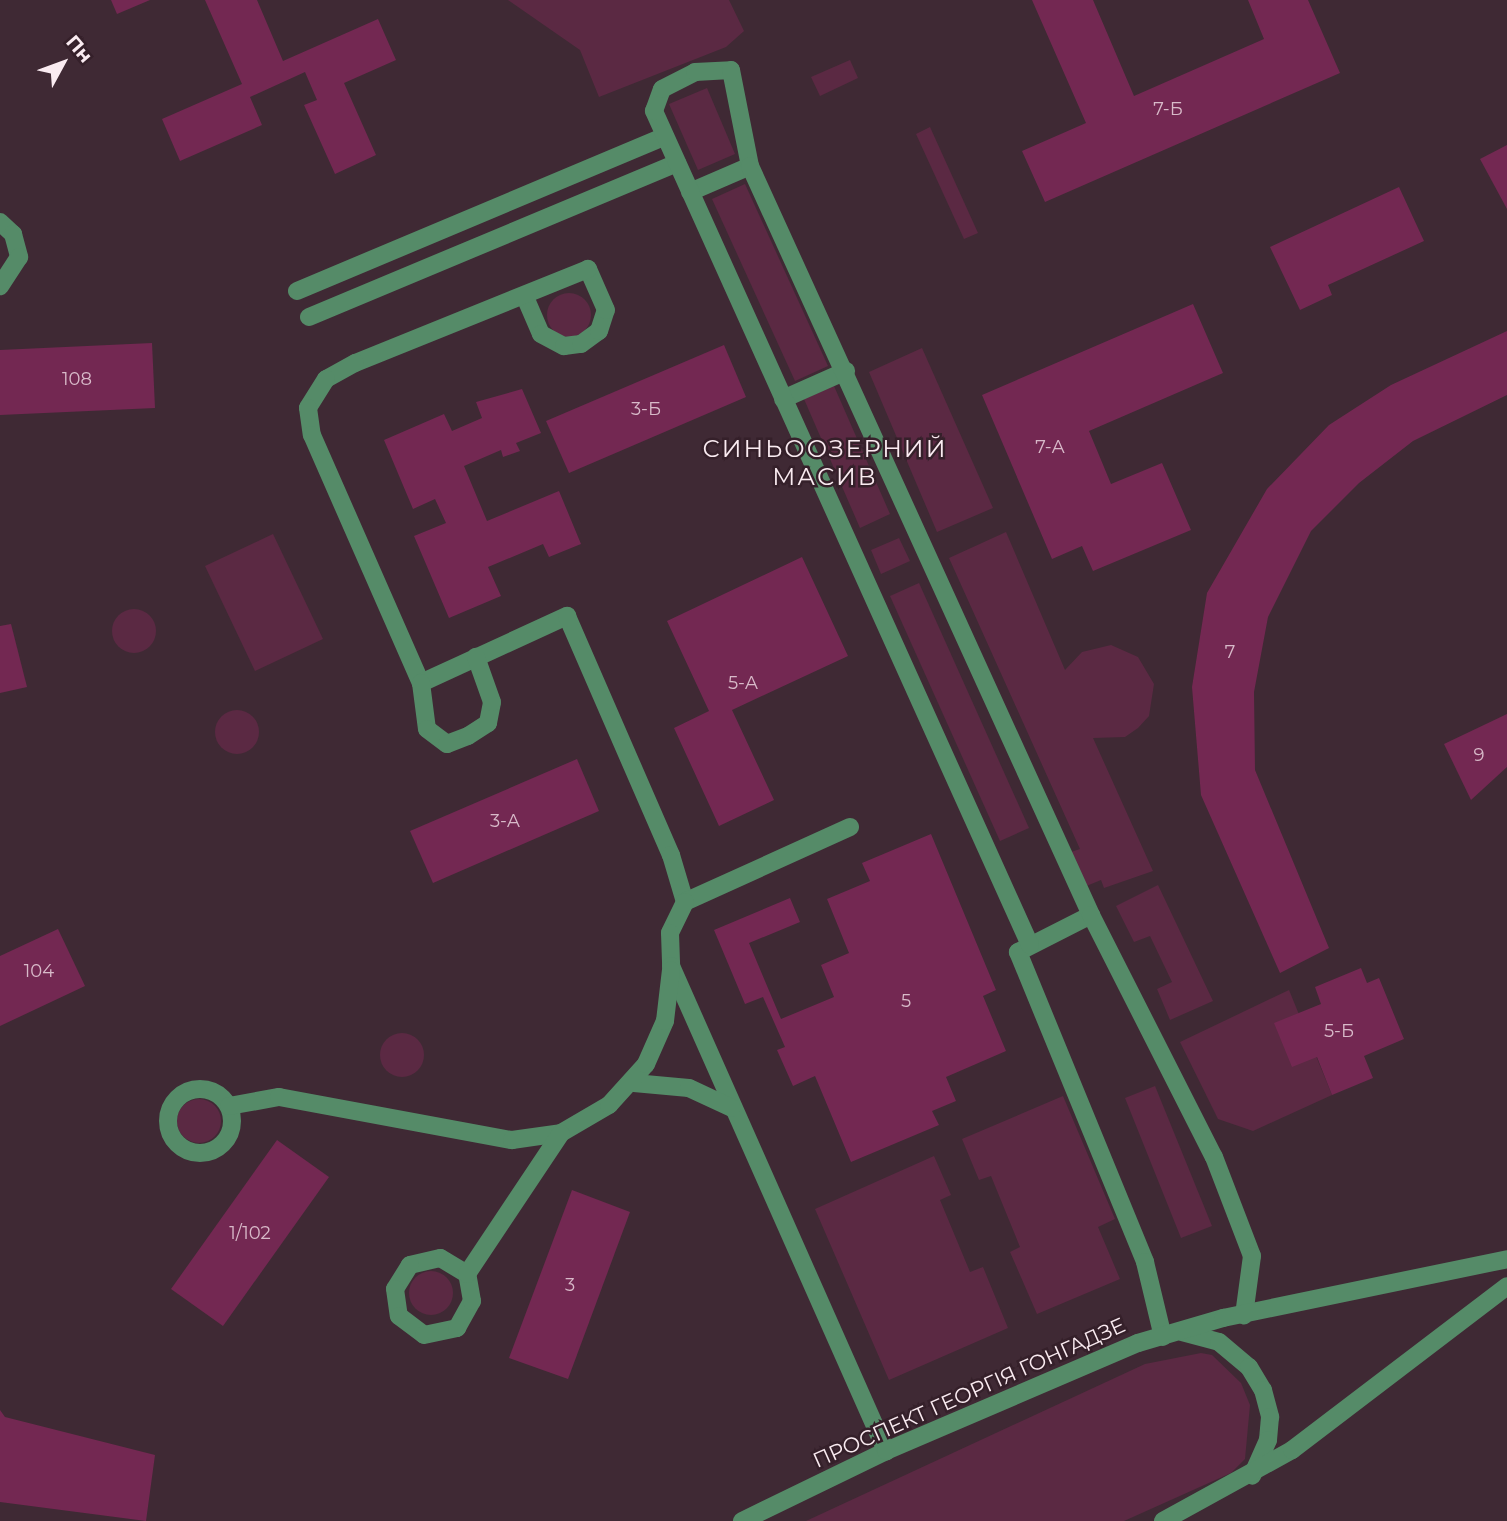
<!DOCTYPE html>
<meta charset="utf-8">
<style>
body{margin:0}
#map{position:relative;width:1507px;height:1521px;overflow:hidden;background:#3f2934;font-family:Montserrat,sans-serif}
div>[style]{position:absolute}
.green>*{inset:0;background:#5b2943}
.round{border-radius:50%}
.building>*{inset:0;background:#732852}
.minor>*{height:18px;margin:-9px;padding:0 9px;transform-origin:9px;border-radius:9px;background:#558b68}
.minor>.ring{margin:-9px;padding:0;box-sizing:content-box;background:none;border:18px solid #558b68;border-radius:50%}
span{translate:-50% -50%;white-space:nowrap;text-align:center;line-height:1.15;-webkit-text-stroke:5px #35202a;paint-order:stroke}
.number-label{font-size:18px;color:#d8bac9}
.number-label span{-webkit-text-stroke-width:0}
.street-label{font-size:21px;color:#faebf1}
.quarter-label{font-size:24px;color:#faebf1;letter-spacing:2px}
.north{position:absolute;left:28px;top:28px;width:70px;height:70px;-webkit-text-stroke:5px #35202a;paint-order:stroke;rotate:49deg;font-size:19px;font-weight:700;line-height:28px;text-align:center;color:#faebf1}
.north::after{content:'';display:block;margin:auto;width:24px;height:32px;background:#faebf1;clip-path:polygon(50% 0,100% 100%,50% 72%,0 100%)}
</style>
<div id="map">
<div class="green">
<div style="clip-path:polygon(508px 0,729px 0,744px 31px,726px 47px,599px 97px,580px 50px)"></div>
<div style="clip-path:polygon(850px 60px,858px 78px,820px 96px,811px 77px)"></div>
<div style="clip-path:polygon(707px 88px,735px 154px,698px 170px,669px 104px)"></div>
<div style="clip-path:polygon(930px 127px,978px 233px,964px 239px,916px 134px)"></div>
<div style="clip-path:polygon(745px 184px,828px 366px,795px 381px,712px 199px)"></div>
<div class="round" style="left:547px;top:293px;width:44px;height:44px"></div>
<div style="clip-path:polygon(922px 348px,993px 508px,937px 532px,869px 372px)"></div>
<div style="clip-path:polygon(834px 386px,890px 514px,860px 528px,804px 399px)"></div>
<div style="clip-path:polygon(1006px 532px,1065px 670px,1082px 652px,1111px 645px,1138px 657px,1154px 684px,1149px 716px,1138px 728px,1125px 737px,1093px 738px,1153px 871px,1104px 888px,1101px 880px,1084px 887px,1068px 853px,1080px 849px,949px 558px)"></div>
<div style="clip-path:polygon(273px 534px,323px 639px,255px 671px,205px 566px)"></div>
<div style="clip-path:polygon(899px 538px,910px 561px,881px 574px,871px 550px)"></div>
<div style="clip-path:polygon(919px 583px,1029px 828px,1000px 841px,890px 596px)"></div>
<div class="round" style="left:112px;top:609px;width:44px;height:44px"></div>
<div class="round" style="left:215px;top:710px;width:44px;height:44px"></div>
<div style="clip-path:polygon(1158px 885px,1213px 1001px,1170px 1020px,1157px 989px,1172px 982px,1150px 936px,1134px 942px,1116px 906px)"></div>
<div style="clip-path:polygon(1289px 990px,1332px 1095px,1253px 1131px,1218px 1119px,1180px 1042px)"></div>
<div class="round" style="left:380px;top:1033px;width:44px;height:44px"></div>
<div style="clip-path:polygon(1155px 1086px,1212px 1226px,1181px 1238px,1125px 1098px)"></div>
<div style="clip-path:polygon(1063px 1096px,1115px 1219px,1098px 1227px,1120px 1279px,1037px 1314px,1010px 1252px,1020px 1247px,991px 1176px,979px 1180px,962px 1139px)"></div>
<div class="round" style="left:177px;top:1099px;width:44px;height:44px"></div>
<div style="clip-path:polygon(934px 1156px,951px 1195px,940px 1200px,970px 1272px,983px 1267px,1008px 1328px,889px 1380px,815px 1209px)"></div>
<div class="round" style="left:409px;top:1271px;width:44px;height:44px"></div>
<div style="clip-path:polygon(1201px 1353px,1212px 1355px,1241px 1383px,1250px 1405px,1245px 1459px,1231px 1473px,1124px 1521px,806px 1521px,1145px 1364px)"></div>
</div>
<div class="building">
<div style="clip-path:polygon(111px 0,150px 0,117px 14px)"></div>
<div style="clip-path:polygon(205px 0,257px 0,283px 61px,378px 19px,396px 60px,344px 83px,376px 155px,335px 174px,304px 105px,317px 100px,305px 72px,250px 97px,262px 125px,180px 161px,162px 119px,242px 84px)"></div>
<div style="clip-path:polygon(1032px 0,1093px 0,1134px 96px,1264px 39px,1248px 0,1308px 0,1340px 73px,1045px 202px,1022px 151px,1086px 123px)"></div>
<div style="clip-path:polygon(1507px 145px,1507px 209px,1480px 159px)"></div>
<div style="clip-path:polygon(1399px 187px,1424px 241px,1328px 285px,1332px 295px,1300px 310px,1270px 247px)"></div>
<div style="clip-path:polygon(1193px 304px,1223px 373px,1089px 431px,1111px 484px,1162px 463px,1191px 530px,1093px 571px,1082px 546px,1052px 559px,982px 395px)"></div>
<div style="clip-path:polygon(1507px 331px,1507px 395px,1413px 441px,1359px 483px,1311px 531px,1268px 617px,1254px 692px,1255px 770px,1329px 948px,1280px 973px,1201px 795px,1192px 687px,1207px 593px,1267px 489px,1329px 425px,1391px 385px)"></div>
<div style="clip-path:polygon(152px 343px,155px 408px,0 415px,0 350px)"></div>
<div style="clip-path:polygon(724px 345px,746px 397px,569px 473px,546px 421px)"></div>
<div style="clip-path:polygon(522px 389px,541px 433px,516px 443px,520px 451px,503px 457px,501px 450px,464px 466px,487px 521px,559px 491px,581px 544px,549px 557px,543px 544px,488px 567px,501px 596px,449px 618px,414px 536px,446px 523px,435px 499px,413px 509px,384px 440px,444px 414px,452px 431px,482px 418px,476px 402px)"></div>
<div style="clip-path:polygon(802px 557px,848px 656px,732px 710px,774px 800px,719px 826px,674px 728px,709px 711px,667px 621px)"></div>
<div style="clip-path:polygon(11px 624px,27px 687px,0 693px,0 626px)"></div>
<div style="clip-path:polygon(1507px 714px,1507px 767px,1471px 800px,1444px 744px)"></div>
<div style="clip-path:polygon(577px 759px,599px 811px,433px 883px,410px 831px)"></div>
<div style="clip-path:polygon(931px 834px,996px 990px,983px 996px,1006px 1051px,946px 1077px,956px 1101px,932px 1111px,939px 1125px,851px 1162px,815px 1076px,793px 1086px,777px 1050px,785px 1047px,763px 997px,745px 1004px,714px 930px,790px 898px,800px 922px,749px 943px,781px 1019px,834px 997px,821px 965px,849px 953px,827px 899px,870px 881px,862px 863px)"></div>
<div style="clip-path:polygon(58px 929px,85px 986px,0 1026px,0 956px)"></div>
<div style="clip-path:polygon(1361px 968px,1367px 983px,1379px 978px,1404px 1039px,1364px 1056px,1373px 1078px,1332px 1095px,1317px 1057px,1292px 1067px,1274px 1023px,1321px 1004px,1315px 987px)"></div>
<div style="clip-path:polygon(277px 1140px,329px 1177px,223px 1326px,171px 1289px)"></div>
<div style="clip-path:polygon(572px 1190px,630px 1212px,568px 1379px,509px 1358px)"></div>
<div style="clip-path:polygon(0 1410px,5px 1417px,155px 1455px,146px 1521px,0 1502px)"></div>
</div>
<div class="minor">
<div style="left:690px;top:192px;width:65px;rotate:-23.4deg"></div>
<div style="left:0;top:222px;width:18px;rotate:43deg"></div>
<div style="left:13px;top:234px;width:24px;rotate:75deg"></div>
<div style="left:19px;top:257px;width:35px;rotate:123deg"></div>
<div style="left:297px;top:291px;width:399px;rotate:-22.8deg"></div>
<div style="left:525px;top:297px;width:40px;rotate:66.6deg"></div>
<div style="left:541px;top:334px;width:26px;rotate:28deg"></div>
<div style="left:564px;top:346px;width:17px;rotate:-7deg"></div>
<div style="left:581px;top:344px;width:22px;rotate:-36deg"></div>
<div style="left:599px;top:331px;width:22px;rotate:-72deg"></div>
<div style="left:606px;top:310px;width:45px;rotate:-113.7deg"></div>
<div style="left:588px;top:269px;width:251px;rotate:158deg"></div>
<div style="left:355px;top:363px;width:33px;rotate:151deg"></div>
<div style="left:326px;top:379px;width:34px;rotate:122deg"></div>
<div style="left:308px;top:408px;width:27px;rotate:82deg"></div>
<div style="left:312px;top:435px;width:271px;rotate:66.3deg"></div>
<div style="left:421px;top:683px;width:161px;rotate:-24.7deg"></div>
<div style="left:567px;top:616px;width:261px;rotate:66.5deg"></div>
<div style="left:671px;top:855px;width:49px;rotate:73.4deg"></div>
<div style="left:309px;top:317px;width:399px;rotate:-22.7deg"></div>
<div style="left:783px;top:399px;width:69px;rotate:-24deg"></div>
<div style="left:421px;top:683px;width:46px;rotate:82.6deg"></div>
<div style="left:427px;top:729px;width:25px;rotate:37deg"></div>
<div style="left:447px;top:744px;width:22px;rotate:-21deg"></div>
<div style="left:468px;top:736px;width:24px;rotate:-33deg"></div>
<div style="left:488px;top:723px;width:21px;rotate:-79deg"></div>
<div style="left:492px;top:702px;width:48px;rotate:-109.6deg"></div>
<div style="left:850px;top:827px;width:181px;rotate:155.6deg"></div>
<div style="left:685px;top:902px;width:34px;rotate:116deg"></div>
<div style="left:670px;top:933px;width:33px;rotate:88deg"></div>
<div style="left:671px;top:966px;width:531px;rotate:66.09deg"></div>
<div style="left:1091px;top:915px;width:82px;rotate:153.1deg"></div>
<div style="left:1018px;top:952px;width:335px;rotate:67.7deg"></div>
<div style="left:1145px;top:1262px;width:77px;rotate:76.5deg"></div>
<div style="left:1030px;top:945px;width:915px;rotate:-114.27deg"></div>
<div style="left:654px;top:111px;width:23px;rotate:-70deg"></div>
<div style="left:662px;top:89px;width:37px;rotate:-27deg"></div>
<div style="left:695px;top:72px;width:36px;rotate:-3deg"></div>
<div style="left:731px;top:70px;width:98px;rotate:78.8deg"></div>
<div style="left:750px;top:166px;width:823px;rotate:65.52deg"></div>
<div style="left:1091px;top:915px;width:271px;rotate:63.1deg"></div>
<div style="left:1214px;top:1157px;width:106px;rotate:69deg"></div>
<div style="left:1252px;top:1256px;width:60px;rotate:97.7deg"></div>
<div style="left:634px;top:1083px;width:55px;rotate:5.2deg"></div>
<div style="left:689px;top:1088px;width:47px;rotate:24.9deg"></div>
<div class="ring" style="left:168px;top:1089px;width:46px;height:46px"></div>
<div style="left:229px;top:1106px;width:51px;rotate:-10.2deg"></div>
<div style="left:279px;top:1097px;width:237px;rotate:10.5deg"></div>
<div style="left:512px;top:1140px;width:49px;rotate:-8.1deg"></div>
<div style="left:561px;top:1133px;width:56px;rotate:-30.3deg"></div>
<div style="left:609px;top:1105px;width:55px;rotate:-47.9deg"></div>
<div style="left:646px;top:1064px;width:47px;rotate:-66.2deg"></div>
<div style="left:665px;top:1021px;width:51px;rotate:-83.3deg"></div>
<div style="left:467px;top:1274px;width:31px;rotate:-149deg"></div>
<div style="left:440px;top:1258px;width:31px;rotate:167deg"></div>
<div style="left:410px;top:1265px;width:28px;rotate:122deg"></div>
<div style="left:395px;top:1289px;width:27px;rotate:82deg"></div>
<div style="left:399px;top:1316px;width:31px;rotate:37deg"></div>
<div style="left:424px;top:1335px;width:34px;rotate:-12deg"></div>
<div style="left:457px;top:1328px;width:31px;rotate:-61deg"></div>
<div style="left:472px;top:1301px;width:27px;rotate:-100deg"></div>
<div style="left:467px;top:1274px;width:169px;rotate:-56.3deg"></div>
<div style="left:1182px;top:1332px;width:38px;rotate:15deg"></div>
<div style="left:1219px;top:1342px;width:39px;rotate:40deg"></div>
<div style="left:1249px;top:1367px;width:27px;rotate:59deg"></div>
<div style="left:1263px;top:1390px;width:28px;rotate:75deg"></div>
<div style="left:1270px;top:1417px;width:23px;rotate:95deg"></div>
<div style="left:1268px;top:1440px;width:39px;rotate:114deg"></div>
<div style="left:742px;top:1521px;width:160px;rotate:-25.9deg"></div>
<div style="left:886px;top:1451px;width:274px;rotate:-23.2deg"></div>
<div style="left:1138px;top:1343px;width:89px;rotate:-16.4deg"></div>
<div style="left:1223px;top:1318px;width:290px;rotate:-11.7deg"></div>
<div style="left:1163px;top:1521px;width:147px;rotate:-28.8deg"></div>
<div style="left:1292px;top:1450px;width:270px;rotate:-37.3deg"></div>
</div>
<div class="number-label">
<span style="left:1168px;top:109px">7-Б</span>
<span style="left:77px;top:379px">108</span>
<span style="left:646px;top:409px">3-Б</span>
<span style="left:1050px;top:447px">7-А</span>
<span style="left:1230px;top:652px">7</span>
<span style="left:743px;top:683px">5-А</span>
<span style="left:1479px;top:755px">9</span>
<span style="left:505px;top:821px">3-А</span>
<span style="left:39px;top:971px">104</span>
<span style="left:906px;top:1001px">5</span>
<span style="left:1339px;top:1031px">5-Б</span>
<span style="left:250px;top:1233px">1/102</span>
<span style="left:570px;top:1285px">3</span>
</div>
<div class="street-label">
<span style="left:969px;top:1393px;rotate:-24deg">ПРОСПЕКТ ГЕОРГІЯ ГОНГАДЗЕ</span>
</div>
<div class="quarter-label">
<span style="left:825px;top:463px">СИНЬООЗЕРНИЙ<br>МАСИВ</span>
</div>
<div class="north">Пн</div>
</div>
